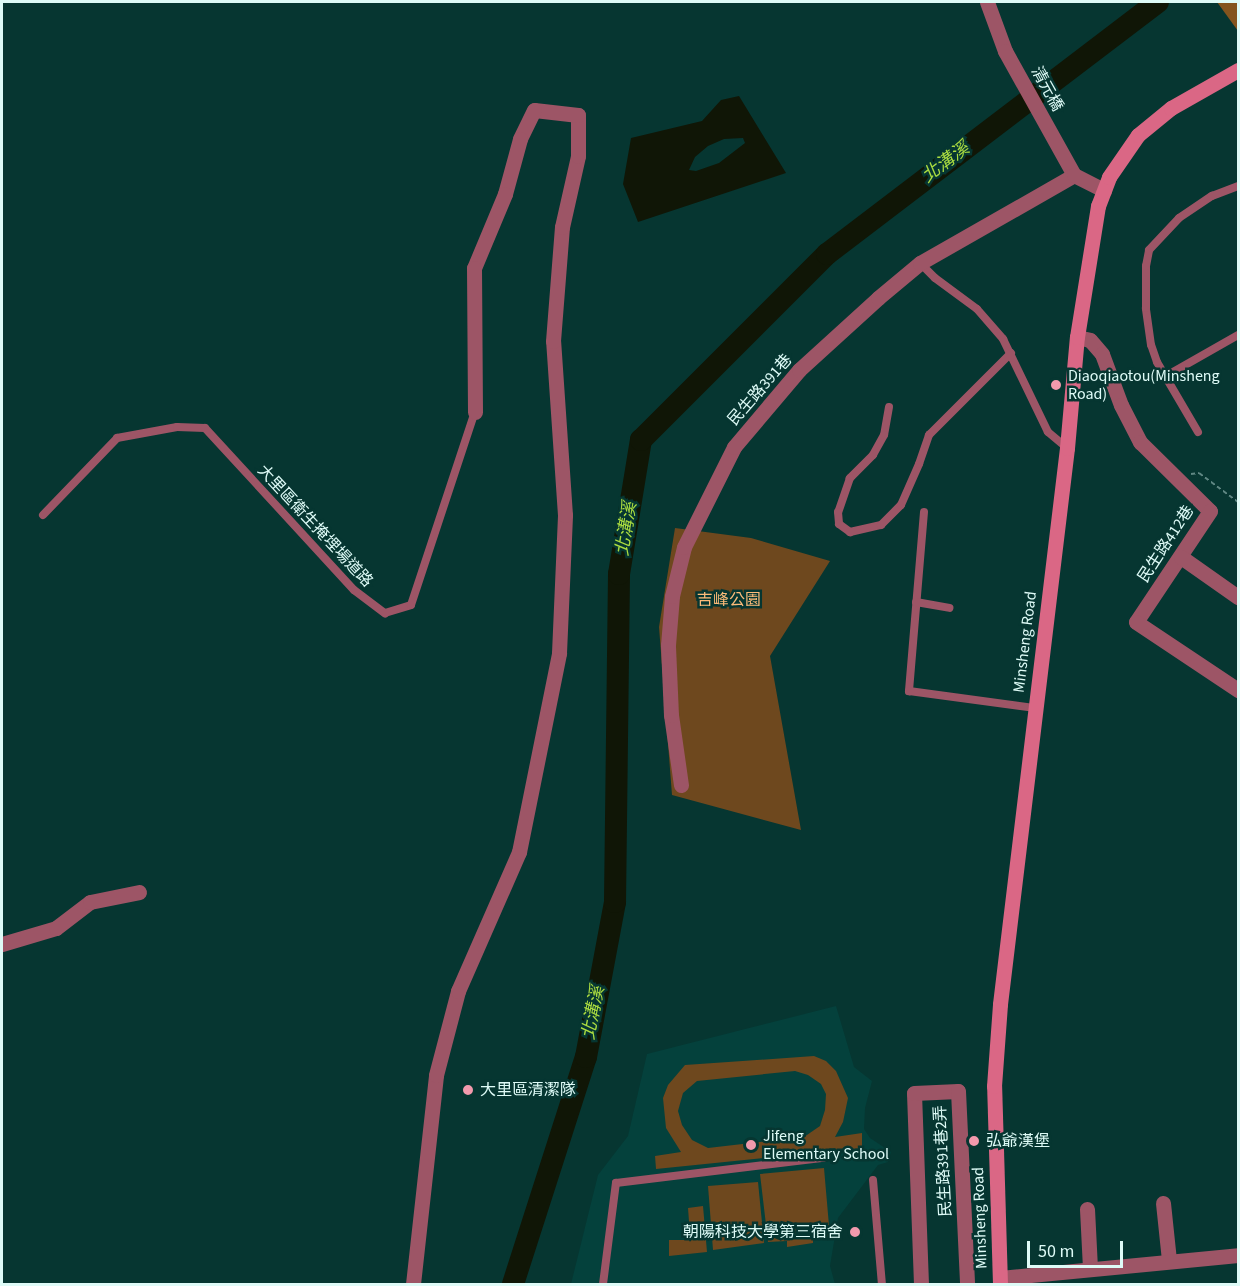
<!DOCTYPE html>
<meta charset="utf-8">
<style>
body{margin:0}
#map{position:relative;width:1240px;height:1286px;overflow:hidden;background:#063631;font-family:"Source Sans 3","Noto Sans TC",sans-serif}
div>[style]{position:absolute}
.built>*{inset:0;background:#04413c}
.green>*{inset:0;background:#6e481e}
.forest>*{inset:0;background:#84541d}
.water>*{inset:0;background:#101606}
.river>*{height:22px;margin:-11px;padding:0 11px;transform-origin:11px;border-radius:11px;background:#101606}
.path>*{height:2px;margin-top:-1px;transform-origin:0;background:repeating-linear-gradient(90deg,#5f8783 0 4.5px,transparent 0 7.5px)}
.lane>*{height:8px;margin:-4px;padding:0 4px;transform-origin:4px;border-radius:4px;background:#9d5566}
.street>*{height:15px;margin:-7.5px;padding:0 7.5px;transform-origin:7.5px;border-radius:7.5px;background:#9d5566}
.secondary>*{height:15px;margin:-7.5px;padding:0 7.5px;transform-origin:7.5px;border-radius:7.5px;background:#da6785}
.dots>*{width:16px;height:16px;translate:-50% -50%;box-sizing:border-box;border:3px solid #063631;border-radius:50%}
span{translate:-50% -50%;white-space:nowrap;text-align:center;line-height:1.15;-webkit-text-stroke:5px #063631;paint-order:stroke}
.street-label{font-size:16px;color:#defbf7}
.poi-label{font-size:16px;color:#defbf7}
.left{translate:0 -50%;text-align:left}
.right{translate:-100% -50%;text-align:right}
.park-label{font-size:16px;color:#fcbb79}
.water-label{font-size:18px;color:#abdc40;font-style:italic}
.frame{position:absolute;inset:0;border:3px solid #defbf7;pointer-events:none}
.scale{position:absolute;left:1027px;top:1241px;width:96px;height:27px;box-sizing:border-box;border:3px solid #defbf7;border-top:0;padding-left:8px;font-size:18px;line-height:21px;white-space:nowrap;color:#defbf7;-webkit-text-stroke:4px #063631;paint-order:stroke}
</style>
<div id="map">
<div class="built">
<div style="clip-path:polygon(836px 1006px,854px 1067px,872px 1081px,865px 1108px,864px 1129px,870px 1138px,891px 1152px,888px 1162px,878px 1165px,838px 1218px,830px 1266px,835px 1284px,571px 1284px,598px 1175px,628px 1136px,647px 1054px)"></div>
</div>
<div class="green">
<div style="clip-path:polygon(675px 528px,751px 538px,830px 561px,770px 656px,801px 830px,672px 795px,659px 627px)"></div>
<div style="clip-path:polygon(evenodd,814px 1056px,826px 1061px,836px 1071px,848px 1098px,843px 1122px,835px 1137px,862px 1133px,862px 1148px,656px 1169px,655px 1156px,681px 1152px,666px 1128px,663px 1098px,668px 1085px,685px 1065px,814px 1056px,795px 1071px,808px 1075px,821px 1084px,826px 1094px,825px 1110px,820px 1126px,804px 1137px,708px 1148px,692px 1140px,682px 1125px,678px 1111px,683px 1093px,697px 1081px,795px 1071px)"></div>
<div style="clip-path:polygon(824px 1168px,830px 1237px,813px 1239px,813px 1243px,787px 1247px,787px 1241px,768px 1242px,760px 1174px)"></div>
<div style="clip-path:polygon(758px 1182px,764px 1243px,713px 1250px,708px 1186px)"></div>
<div style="clip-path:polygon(703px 1206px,707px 1252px,669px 1256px,669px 1240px,685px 1240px,690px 1235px,688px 1208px)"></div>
</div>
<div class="forest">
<div style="clip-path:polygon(1217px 2px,1238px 2px,1238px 31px)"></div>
</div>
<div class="water">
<div style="clip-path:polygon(evenodd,739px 96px,786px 173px,638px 222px,623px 184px,631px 138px,702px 121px,721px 100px,739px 96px,743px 138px,745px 143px,719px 163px,696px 171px,689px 170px,695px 157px,708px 146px,724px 139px,743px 138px)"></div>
</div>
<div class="river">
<div style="left:513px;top:1284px;width:238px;rotate:-72.2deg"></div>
<div style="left:586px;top:1057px;width:158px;rotate:-79.4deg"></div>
<div style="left:615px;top:902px;width:328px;rotate:-89.3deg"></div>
<div style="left:619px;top:574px;width:136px;rotate:-80.7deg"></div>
<div style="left:641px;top:440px;width:263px;rotate:-45deg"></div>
<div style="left:827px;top:254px;width:416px;rotate:-37.3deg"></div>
</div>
<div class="path">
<div style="left:1191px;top:474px;width:8px;rotate:-7deg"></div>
<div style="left:1199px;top:473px;width:49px;rotate:36.6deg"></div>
</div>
<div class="lane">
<div style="left:920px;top:263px;width:21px;rotate:45deg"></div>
<div style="left:935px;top:278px;width:52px;rotate:36.4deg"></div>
<div style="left:977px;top:309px;width:40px;rotate:49deg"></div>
<div style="left:1003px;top:339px;width:103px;rotate:64.2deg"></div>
<div style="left:1048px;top:432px;width:23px;rotate:40deg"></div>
<div style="left:1166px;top:376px;width:83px;rotate:-29.7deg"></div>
<div style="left:889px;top:407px;width:28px;rotate:100deg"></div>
<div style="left:884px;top:435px;width:23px;rotate:119deg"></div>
<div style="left:873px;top:455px;width:33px;rotate:135deg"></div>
<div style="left:850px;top:478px;width:36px;rotate:109deg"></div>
<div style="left:838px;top:512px;width:12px;rotate:85deg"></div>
<div style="left:839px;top:524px;width:14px;rotate:36deg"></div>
<div style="left:850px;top:532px;width:32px;rotate:-13deg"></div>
<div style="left:881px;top:525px;width:28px;rotate:-45deg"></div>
<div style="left:901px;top:505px;width:45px;rotate:-66.3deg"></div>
<div style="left:919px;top:464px;width:31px;rotate:-71deg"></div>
<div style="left:929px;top:435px;width:116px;rotate:-45deg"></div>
<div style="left:1198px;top:432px;width:81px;rotate:-120.4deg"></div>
<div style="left:1157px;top:362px;width:18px;rotate:-109deg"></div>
<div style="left:1151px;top:345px;width:37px;rotate:-98deg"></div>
<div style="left:1146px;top:308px;width:42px;rotate:-90deg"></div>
<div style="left:1146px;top:266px;width:16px;rotate:-79deg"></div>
<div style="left:1149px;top:250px;width:44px;rotate:-46.8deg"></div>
<div style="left:1179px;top:218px;width:40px;rotate:-34deg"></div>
<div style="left:1212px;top:196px;width:28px;rotate:-21deg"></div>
<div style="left:924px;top:512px;width:180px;rotate:94.8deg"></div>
<div style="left:909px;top:691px;width:126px;rotate:7.7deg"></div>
<div style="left:43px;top:515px;width:107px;rotate:-46.1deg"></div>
<div style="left:117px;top:438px;width:61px;rotate:-10.4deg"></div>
<div style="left:177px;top:427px;width:28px;rotate:2deg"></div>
<div style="left:205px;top:428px;width:220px;rotate:47.4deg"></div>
<div style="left:354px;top:590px;width:39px;rotate:37deg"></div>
<div style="left:385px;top:613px;width:27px;rotate:-17deg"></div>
<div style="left:411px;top:605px;width:203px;rotate:-71.7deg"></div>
<div style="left:916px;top:602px;width:34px;rotate:10deg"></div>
<div style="left:873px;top:1180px;width:104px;rotate:85.1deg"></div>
<div style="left:603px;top:1284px;width:102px;rotate:-82.7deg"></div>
<div style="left:616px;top:1183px;width:209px;rotate:-6.9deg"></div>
</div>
<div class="street">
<div style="left:987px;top:2px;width:52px;rotate:69.8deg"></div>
<div style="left:1005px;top:51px;width:142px;rotate:60.9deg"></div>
<div style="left:1077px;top:337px;width:13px;rotate:13deg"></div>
<div style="left:1090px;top:340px;width:18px;rotate:49deg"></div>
<div style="left:1102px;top:354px;width:54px;rotate:69.6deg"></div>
<div style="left:1121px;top:405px;width:42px;rotate:62.8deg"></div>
<div style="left:1140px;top:442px;width:98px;rotate:44.6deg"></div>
<div style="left:1210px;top:511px;width:133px;rotate:123.7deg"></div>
<div style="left:1136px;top:622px;width:123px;rotate:33.7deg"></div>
<div style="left:1181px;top:557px;width:70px;rotate:35.1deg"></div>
<div style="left:681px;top:785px;width:71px;rotate:-98.1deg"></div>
<div style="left:671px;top:715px;width:70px;rotate:-92.5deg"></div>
<div style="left:668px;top:645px;width:49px;rotate:-85.3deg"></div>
<div style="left:672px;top:596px;width:50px;rotate:-76.2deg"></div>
<div style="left:684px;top:547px;width:112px;rotate:-63.4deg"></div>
<div style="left:734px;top:447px;width:101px;rotate:-49.8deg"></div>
<div style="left:799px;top:370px;width:107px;rotate:-42.3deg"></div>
<div style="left:878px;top:298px;width:55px;rotate:-39.8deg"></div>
<div style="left:920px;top:263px;width:177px;rotate:-29.7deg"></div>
<div style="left:1074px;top:175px;width:34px;rotate:27deg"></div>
<div style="left:2px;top:944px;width:56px;rotate:-16.5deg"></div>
<div style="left:56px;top:928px;width:43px;rotate:-37.4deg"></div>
<div style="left:90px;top:902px;width:50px;rotate:-11.5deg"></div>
<div style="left:1163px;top:1203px;width:57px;rotate:84deg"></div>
<div style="left:1087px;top:1209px;width:59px;rotate:87.1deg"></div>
<div style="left:1000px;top:1278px;width:239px;rotate:-5.5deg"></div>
<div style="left:413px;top:1284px;width:210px;rotate:-83.7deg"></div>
<div style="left:436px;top:1075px;width:87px;rotate:-75.3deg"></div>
<div style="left:458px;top:991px;width:152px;rotate:-66.3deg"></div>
<div style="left:519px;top:852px;width:203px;rotate:-78.6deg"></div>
<div style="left:559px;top:653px;width:138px;rotate:-87.5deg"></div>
<div style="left:565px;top:515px;width:174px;rotate:-93.9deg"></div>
<div style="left:553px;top:341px;width:114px;rotate:-85.5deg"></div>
<div style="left:562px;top:227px;width:73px;rotate:-77.3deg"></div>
<div style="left:578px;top:156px;width:41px;rotate:-90deg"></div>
<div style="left:578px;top:115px;width:44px;rotate:-173.5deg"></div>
<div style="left:534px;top:110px;width:32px;rotate:116deg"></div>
<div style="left:520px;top:139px;width:57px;rotate:105.3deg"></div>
<div style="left:505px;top:194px;width:80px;rotate:112.7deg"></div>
<div style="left:474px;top:268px;width:144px;rotate:89.6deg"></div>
<div style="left:921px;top:1284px;width:191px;rotate:-92.1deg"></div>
<div style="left:914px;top:1093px;width:44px;rotate:-2.6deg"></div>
<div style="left:958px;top:1091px;width:193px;rotate:87.3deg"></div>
</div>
<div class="secondary">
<div style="left:1000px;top:1284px;width:198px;rotate:-91.7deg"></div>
<div style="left:994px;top:1086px;width:82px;rotate:-85.8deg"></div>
<div style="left:1000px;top:1004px;width:560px;rotate:-83.13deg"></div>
<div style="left:1067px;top:448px;width:111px;rotate:-84.9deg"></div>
<div style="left:1077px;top:337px;width:133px;rotate:-80.9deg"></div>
<div style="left:1098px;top:206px;width:31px;rotate:-69deg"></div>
<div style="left:1109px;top:177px;width:51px;rotate:-55.4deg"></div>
<div style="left:1138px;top:135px;width:43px;rotate:-39.3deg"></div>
<div style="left:1171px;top:108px;width:77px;rotate:-29.6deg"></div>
</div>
<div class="dots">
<div style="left:1056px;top:385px;background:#f29aad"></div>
<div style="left:468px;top:1090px;background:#f29aad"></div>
<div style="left:974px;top:1141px;background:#f29aad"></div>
<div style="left:751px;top:1145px;background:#f29aad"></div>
<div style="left:855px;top:1232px;background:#f29aad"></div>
</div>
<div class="street-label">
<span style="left:1047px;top:89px;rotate:61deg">清元橋</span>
<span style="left:760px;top:390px;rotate:-49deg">民生路391巷</span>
<span style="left:315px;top:526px;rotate:47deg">大里區衛生掩埋場道路</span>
<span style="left:1166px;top:544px;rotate:-57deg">民生路412巷</span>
<span style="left:1025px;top:642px;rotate:-83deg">Minsheng Road</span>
<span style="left:943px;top:1161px;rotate:-93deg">民生路391巷2弄</span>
<span style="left:980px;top:1218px;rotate:-92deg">Minsheng Road</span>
</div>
<div class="poi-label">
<span class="left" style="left:1068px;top:385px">Diaoqiaotou(Minsheng<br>Road)</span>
<span class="left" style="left:480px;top:1090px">大里區清潔隊</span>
<span class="left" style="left:763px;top:1145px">Jifeng<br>Elementary School</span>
<span class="left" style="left:986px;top:1141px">弘爺漢堡</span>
<span class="right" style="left:843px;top:1232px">朝陽科技大學第三宿舍</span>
</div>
<div class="park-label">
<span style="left:729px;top:600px">吉峰公園</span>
</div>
<div class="water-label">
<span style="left:946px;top:163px;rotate:-37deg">北溝溪</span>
<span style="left:627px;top:529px;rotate:-81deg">北溝溪</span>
<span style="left:594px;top:1013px;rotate:-79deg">北溝溪</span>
</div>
<div class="frame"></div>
<div class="scale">50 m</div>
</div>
